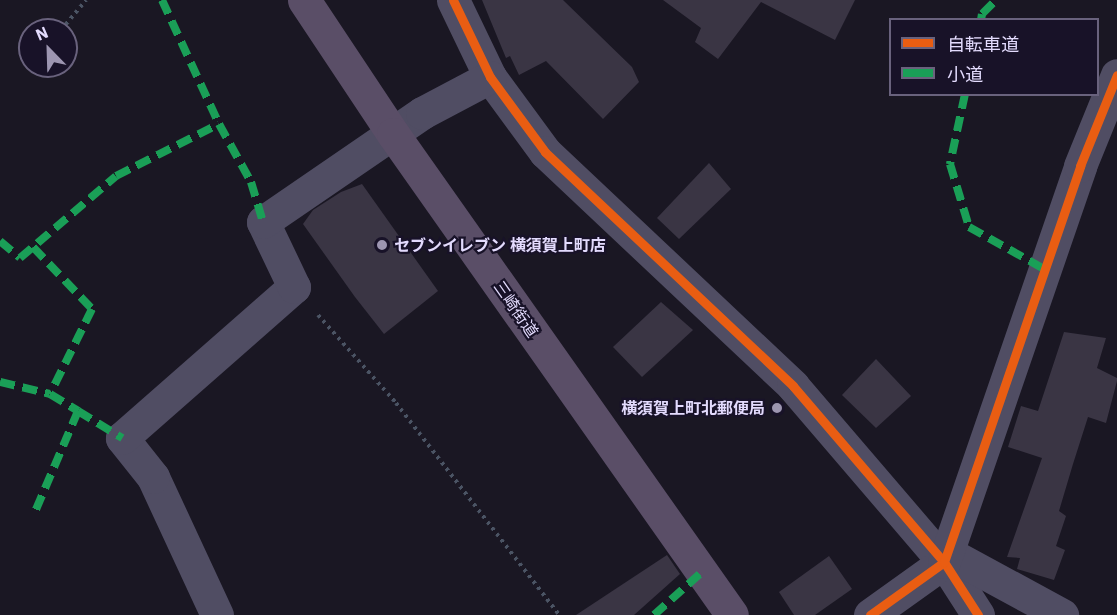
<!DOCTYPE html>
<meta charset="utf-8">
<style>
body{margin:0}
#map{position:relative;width:1117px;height:615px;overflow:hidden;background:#1a1723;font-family:"IBM Plex Sans","Noto Sans JP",sans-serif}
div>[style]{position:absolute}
.building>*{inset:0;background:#3a3544}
.path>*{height:4px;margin-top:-2px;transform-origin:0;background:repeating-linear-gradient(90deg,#4b5464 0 3px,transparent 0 7.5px)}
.minor>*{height:33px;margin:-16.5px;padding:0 16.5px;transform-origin:16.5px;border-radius:16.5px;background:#504d63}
.major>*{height:33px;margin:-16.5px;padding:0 16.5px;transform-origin:16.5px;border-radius:16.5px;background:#5a4e67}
.quiet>*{height:8px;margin-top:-4px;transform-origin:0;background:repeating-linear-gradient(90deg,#1a9f57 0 15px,transparent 0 23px)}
.cycleway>*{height:9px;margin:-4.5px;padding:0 4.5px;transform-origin:4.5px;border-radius:4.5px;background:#e95d12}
.dots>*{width:16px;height:16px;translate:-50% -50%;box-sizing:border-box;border:3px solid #181228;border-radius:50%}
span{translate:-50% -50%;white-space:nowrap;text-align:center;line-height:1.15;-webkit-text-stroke:4.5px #181228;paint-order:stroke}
.poi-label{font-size:16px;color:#e3dbfd;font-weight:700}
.left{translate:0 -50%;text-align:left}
.right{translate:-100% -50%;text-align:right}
.street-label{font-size:16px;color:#e3dbfd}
.legend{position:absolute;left:889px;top:18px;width:210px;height:78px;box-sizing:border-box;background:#181228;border:2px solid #69627d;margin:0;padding:8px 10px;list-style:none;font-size:18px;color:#e3dbfd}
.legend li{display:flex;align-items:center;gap:12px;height:30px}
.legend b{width:30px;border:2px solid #69627d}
.north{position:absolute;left:18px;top:18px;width:60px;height:60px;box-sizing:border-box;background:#181228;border:2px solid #69627d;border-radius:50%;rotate:337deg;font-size:16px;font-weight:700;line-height:24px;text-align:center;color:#e3dbfd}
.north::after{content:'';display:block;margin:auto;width:21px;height:27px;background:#9d96b1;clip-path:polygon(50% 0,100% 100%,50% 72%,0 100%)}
</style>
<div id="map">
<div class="building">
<div style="clip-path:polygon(482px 0,563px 0,632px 67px,639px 82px,603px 119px,546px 61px,519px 75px,510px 56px,506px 58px)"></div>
<div style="clip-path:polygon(663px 0,855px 0,835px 40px,761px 2px,718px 59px,695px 42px,701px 28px)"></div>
<div style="clip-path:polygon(709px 163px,731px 189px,679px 239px,657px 218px)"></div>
<div style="clip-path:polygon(362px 184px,438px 291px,384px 334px,355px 297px,303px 224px,313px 210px,341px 192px)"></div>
<div style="clip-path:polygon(661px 302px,693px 330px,642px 377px,613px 347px)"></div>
<div style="clip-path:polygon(1064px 332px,1106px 338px,1097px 368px,1117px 378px,1117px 381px,1106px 423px,1088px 417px,1073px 464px,1059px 511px,1066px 516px,1056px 546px,1065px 550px,1054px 580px,1017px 569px,1020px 558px,1007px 557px,1042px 458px,1008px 447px,1021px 406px,1038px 411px)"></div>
<div style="clip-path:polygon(876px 359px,911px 396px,876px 428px,842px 395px)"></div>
<div style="clip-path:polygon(667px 555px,680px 574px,634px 615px,576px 615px)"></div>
<div style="clip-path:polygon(829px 556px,852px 589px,815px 615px,794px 615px,779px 592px)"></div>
</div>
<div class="path">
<div style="left:61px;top:30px;width:39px;rotate:-50deg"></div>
<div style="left:318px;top:315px;width:118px;rotate:48.4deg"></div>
<div style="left:396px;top:403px;width:267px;rotate:52.4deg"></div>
</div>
<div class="minor">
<div style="left:453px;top:0;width:85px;rotate:64.3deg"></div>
<div style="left:490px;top:77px;width:93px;rotate:53.7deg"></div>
<div style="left:545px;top:152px;width:341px;rotate:43.3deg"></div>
<div style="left:793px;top:386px;width:232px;rotate:49.4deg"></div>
<div style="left:944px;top:562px;width:63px;rotate:57.3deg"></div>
<div style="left:948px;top:553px;width:130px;rotate:28.5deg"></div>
<div style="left:217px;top:615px;width:152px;rotate:-114.9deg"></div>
<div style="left:153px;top:477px;width:50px;rotate:-128.5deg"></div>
<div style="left:122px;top:438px;width:229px;rotate:-41.3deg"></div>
<div style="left:294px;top:287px;width:72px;rotate:-115.5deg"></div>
<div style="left:263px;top:222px;width:193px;rotate:-34.4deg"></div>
<div style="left:422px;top:113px;width:77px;rotate:-27.9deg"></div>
<div style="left:870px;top:615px;width:91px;rotate:-35.6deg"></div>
<div style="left:944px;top:562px;width:419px;rotate:-71deg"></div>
<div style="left:1080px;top:166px;width:98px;rotate:-67.9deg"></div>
</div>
<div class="major">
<div style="left:304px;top:0;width:161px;rotate:56.4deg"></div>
<div style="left:393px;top:134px;width:588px;rotate:54.82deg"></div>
</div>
<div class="quiet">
<div style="left:162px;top:0;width:136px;rotate:65.3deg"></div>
<div style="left:219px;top:124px;width:66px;rotate:61.1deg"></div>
<div style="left:251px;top:182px;width:42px;rotate:73.3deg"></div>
<div style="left:981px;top:20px;width:6px;rotate:-81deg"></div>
<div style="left:982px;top:14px;width:20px;rotate:-45deg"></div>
<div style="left:965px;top:94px;width:72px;rotate:102.1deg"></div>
<div style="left:950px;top:164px;width:66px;rotate:73.2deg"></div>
<div style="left:969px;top:227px;width:86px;rotate:29.2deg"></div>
<div style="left:0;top:241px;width:26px;rotate:40deg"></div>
<div style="left:20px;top:258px;width:126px;rotate:-40.5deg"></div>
<div style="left:116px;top:176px;width:115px;rotate:-26.8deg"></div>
<div style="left:33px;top:247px;width:86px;rotate:46.4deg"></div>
<div style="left:92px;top:309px;width:95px;rotate:116.3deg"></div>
<div style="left:0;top:382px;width:51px;rotate:13.5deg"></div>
<div style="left:50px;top:394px;width:33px;rotate:31deg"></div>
<div style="left:78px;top:411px;width:112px;rotate:113.1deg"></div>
<div style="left:78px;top:411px;width:52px;rotate:31.5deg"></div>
<div style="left:654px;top:615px;width:64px;rotate:-41.9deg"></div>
</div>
<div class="cycleway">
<div style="left:453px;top:0;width:85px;rotate:64.3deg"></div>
<div style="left:490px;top:77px;width:93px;rotate:53.7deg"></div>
<div style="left:545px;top:152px;width:341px;rotate:43.3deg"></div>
<div style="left:793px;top:386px;width:232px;rotate:49.4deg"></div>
<div style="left:944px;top:562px;width:63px;rotate:57.3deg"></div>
<div style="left:870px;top:615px;width:91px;rotate:-35.6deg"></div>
<div style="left:944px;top:562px;width:419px;rotate:-71deg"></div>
<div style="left:1080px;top:166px;width:98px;rotate:-67.9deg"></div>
</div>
<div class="dots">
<div style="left:382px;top:245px;background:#9d96b1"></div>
<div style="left:777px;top:408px;background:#9d96b1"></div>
</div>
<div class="poi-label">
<span class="left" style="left:394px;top:245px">セブンイレブン 横須賀上町店</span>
<span class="right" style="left:765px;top:408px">横須賀上町北郵便局</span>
</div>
<div class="street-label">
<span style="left:516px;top:309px;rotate:55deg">三崎街道</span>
</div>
<ul class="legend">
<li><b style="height:8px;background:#e95d12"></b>自転車道</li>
<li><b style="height:8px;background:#1a9f57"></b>小道</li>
</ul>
<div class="north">N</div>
</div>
